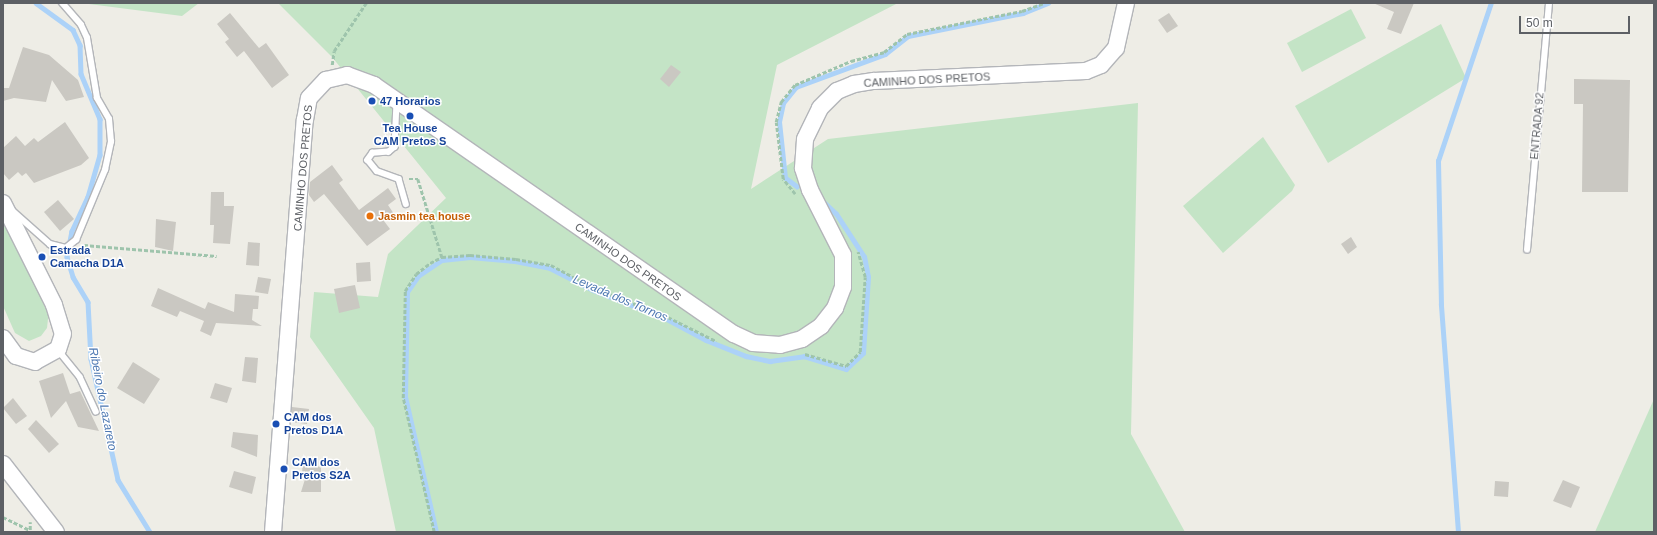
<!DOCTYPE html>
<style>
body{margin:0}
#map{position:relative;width:1657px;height:535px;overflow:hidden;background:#eeede6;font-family:Arial,sans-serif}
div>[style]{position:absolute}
.green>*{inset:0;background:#c4e4c6}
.stream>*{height:4.5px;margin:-2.25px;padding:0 2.25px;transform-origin:2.25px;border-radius:2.25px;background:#acd2f8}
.building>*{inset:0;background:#cac8c2}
.path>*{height:2.5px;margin-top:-1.25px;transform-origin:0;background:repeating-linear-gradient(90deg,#9ec4ac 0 4px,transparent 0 6px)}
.roads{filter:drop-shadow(1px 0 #b3b5b9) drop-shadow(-1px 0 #b3b5b9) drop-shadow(0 1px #b3b5b9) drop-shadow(0 -1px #b3b5b9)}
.lane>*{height:5.5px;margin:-2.75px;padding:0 2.75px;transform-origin:2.75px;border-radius:2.75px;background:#fff}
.secondary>*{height:16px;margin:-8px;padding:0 8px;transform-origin:8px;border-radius:8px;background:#fff}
.dots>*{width:11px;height:11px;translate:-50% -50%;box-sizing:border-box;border:2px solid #fff;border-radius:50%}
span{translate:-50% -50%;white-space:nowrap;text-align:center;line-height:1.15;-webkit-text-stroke:3px #fff;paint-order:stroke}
.street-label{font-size:11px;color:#5d6065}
.transit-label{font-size:11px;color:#164399;font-weight:700}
.left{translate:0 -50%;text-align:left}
.food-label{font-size:11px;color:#c56008;font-weight:700}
.water-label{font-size:12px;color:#4d78b2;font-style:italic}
.frame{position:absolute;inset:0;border:4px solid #5d6065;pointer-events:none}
.scale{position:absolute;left:1519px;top:16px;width:111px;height:18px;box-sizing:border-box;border:2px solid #5d6065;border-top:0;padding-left:5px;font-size:12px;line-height:14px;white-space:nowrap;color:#5d6065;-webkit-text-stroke:3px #fff;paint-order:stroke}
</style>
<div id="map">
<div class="green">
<div style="clip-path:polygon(81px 3px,199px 3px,182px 16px)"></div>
<div style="clip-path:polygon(278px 3px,898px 3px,777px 65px,751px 189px,828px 139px,1138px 103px,1131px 434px,1185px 532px,396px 532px,374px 428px,310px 337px,314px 292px,378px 297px,388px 254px,446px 198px,332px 57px)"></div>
<div style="clip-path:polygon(1351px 9px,1366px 38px,1302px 72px,1287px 43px)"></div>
<div style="clip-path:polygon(1441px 24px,1466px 78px,1328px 163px,1295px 106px)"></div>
<div style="clip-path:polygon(1263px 137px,1295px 185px,1292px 191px,1223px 253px,1183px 206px)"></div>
<div style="clip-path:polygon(3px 223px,49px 310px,47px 328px,41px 336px,29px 341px,15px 333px,3px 306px)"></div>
<div style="clip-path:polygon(1654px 399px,1654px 532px,1595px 532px)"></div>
</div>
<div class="stream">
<div style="left:36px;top:3px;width:46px;rotate:36.1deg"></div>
<div style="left:73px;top:30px;width:17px;rotate:65deg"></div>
<div style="left:80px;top:45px;width:29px;rotate:88deg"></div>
<div style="left:81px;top:74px;width:49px;rotate:67.1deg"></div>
<div style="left:100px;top:119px;width:36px;rotate:90deg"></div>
<div style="left:100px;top:155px;width:44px;rotate:105.9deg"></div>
<div style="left:88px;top:197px;width:38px;rotate:115deg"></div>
<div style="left:72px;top:231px;width:26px;rotate:101deg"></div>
<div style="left:67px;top:257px;width:21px;rotate:73deg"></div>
<div style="left:73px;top:277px;width:29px;rotate:59deg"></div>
<div style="left:88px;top:302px;width:57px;rotate:87deg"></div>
<div style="left:91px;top:359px;width:124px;rotate:77.4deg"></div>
<div style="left:118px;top:480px;width:61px;rotate:58.4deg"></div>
<div style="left:797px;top:187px;width:15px;rotate:-143deg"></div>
<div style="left:785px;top:178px;width:56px;rotate:-96.1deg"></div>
<div style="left:779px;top:122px;width:19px;rotate:-78deg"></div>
<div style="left:783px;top:103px;width:21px;rotate:-51deg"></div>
<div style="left:796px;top:87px;width:95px;rotate:-20.3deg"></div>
<div style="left:885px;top:54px;width:29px;rotate:-38deg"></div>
<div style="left:908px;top:36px;width:117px;rotate:-11.3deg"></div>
<div style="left:1023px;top:13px;width:27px;rotate:-22deg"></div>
<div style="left:436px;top:532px;width:139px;rotate:-102.9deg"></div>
<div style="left:405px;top:397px;width:105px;rotate:-88.9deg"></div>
<div style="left:407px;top:292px;width:19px;rotate:-55deg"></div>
<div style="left:418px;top:276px;width:29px;rotate:-34deg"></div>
<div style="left:442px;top:260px;width:28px;rotate:-6deg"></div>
<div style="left:470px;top:257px;width:45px;rotate:5.1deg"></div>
<div style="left:515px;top:261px;width:36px;rotate:11deg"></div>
<div style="left:550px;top:268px;width:48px;rotate:27.1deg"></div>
<div style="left:593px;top:290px;width:79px;rotate:21.4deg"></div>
<div style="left:667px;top:319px;width:44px;rotate:28.3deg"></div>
<div style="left:706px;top:340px;width:43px;rotate:21.8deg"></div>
<div style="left:746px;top:356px;width:25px;rotate:12deg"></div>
<div style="left:770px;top:361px;width:34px;rotate:-8deg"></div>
<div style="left:804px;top:356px;width:44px;rotate:17.2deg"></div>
<div style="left:846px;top:369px;width:23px;rotate:-43deg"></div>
<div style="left:863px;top:353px;width:76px;rotate:-86.2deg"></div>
<div style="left:868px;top:277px;width:20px;rotate:-101deg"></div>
<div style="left:864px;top:257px;width:51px;rotate:-123.1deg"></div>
<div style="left:836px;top:214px;width:18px;rotate:-137deg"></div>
<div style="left:1458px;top:532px;width:228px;rotate:-94.3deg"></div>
<div style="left:1441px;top:305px;width:144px;rotate:-91.2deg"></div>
<div style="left:1438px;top:161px;width:167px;rotate:-71.5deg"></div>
</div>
<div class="building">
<div style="clip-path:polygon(1373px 3px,1414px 3px,1401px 34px,1387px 29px,1394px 12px)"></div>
<div style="clip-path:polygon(230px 13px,259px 48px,266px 43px,289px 75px,272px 88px,244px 51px,237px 57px,225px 42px,229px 39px,217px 24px)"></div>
<div style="clip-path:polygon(1169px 13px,1178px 26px,1167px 33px,1158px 20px)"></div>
<div style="clip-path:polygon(23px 47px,49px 55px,78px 80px,84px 97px,66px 101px,52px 80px,46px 102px,14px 98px,3px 101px,3px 88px,9px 88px)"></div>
<div style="clip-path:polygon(671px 65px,681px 72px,669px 87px,660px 79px)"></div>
<div style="clip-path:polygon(1574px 79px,1630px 80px,1628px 192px,1582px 192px,1583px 104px,1574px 104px)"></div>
<div style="clip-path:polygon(65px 122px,89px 158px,81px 165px,34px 183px,26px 173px,22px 176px,18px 172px,9px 180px,3px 173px,3px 148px,16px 136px,25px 146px,34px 138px,38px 142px)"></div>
<div style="clip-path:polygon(332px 165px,343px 180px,339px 183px,359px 210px,388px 188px,396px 199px,388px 205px,394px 214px,384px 221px,390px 229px,367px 246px,324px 194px,314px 202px,309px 195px,310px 182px)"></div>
<div style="clip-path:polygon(211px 192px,224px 192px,224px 206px,234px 206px,230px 244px,213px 243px,214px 225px,210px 225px)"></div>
<div style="clip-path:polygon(58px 200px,74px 219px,60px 231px,44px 212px)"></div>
<div style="clip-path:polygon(156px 219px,176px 222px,173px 251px,155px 247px)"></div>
<div style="clip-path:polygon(1351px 237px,1357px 247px,1348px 254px,1341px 244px)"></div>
<div style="clip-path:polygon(248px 242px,260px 243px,259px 266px,246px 265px)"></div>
<div style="clip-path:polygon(370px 262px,371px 281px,357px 282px,356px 263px)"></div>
<div style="clip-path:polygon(258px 277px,271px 279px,268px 294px,255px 292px)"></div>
<div style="clip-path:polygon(355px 285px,360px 308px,339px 313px,334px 289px)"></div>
<div style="clip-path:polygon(158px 288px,205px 309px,208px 302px,234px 312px,235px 294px,259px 296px,258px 309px,253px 309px,252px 320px,262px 326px,216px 323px,211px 336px,200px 331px,204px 321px,180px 311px,177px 317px,151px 306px)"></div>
<div style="clip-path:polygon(245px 357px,258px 358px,256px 383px,242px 381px)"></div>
<div style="clip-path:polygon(133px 362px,160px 379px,144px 404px,117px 388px)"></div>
<div style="clip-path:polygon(63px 373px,70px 394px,80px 391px,99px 431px,78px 427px,66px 401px,51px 418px,39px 381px)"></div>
<div style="clip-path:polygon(215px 383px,232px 388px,227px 403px,210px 398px)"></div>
<div style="clip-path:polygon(13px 398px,27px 416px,16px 424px,3px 408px)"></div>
<div style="clip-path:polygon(292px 407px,309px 409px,307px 424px,291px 422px)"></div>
<div style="clip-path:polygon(36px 420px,59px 444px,49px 453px,28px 429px)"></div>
<div style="clip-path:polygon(233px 432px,258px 435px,257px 457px,231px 447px)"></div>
<div style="clip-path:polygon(303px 457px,321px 468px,321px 492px,301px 492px,306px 476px,302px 475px)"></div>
<div style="clip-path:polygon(234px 471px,256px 477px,252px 494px,229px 487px)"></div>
<div style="clip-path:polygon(1563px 480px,1580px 487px,1571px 508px,1553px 501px)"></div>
<div style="clip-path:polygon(1495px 481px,1509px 482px,1508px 497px,1494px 496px)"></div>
</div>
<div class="path">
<div style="left:332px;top:65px;width:14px;rotate:-82deg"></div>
<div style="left:334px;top:51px;width:58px;rotate:-56.3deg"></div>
<div style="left:409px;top:179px;width:9px"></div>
<div style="left:418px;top:179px;width:82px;rotate:72.9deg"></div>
<div style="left:795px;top:194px;width:19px;rotate:-129deg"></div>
<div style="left:783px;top:179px;width:57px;rotate:-97deg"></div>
<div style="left:776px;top:122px;width:21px;rotate:-76deg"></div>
<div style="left:781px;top:102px;width:22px;rotate:-51deg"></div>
<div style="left:795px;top:85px;width:61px;rotate:-23.2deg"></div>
<div style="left:851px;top:61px;width:34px;rotate:-15deg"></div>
<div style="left:884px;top:52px;width:29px;rotate:-38deg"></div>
<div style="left:907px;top:34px;width:117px;rotate:-11.3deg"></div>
<div style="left:1022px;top:11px;width:23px;rotate:-20deg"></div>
<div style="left:84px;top:245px;width:133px;rotate:4.7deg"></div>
<div style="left:805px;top:354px;width:43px;rotate:16.3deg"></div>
<div style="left:846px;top:366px;width:20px;rotate:-45deg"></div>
<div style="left:860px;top:352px;width:75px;rotate:-86.2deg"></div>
<div style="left:865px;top:277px;width:26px;rotate:-106deg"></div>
<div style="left:3px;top:517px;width:30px;rotate:26deg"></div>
<div style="left:30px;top:530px;width:8px;rotate:-90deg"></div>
<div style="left:434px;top:532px;width:138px;rotate:-103deg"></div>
<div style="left:403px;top:398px;width:107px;rotate:-88.9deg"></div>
<div style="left:405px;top:291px;width:20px;rotate:-57deg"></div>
<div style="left:416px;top:274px;width:18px;rotate:-38deg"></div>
<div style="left:430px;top:263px;width:13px;rotate:-27deg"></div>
<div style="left:442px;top:257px;width:28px;rotate:-4deg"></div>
<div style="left:470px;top:255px;width:46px;rotate:5deg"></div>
<div style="left:516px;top:259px;width:36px;rotate:10deg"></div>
<div style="left:551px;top:265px;width:49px;rotate:28.1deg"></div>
<div style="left:594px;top:288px;width:79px;rotate:21.4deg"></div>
<div style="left:668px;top:317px;width:54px;rotate:26.6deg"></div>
</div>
<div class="roads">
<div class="lane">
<div style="left:397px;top:103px;width:44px;rotate:92.6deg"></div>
<div style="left:395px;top:147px;width:8px;rotate:140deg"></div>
<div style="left:389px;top:152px;width:16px;rotate:176deg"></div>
<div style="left:373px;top:153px;width:9px;rotate:126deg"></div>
<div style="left:368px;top:160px;width:14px;rotate:51deg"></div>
<div style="left:377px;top:171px;width:23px;rotate:20deg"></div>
<div style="left:399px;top:179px;width:26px;rotate:74deg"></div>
<div style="left:13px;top:211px;width:50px;rotate:41.7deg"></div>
<div style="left:50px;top:244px;width:16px;rotate:14deg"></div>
<div style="left:66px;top:248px;width:13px;rotate:-39deg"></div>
<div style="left:76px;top:240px;width:76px;rotate:-67.5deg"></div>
<div style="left:105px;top:170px;width:29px;rotate:-78deg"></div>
<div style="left:111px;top:142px;width:23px;rotate:-95deg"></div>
<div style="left:109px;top:119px;width:24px;rotate:-120deg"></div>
<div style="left:97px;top:98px;width:61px;rotate:-99.5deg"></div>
<div style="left:87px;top:38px;width:14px;rotate:-115deg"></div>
<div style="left:81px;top:25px;width:29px;rotate:-131deg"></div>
<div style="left:1527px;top:250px;width:248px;rotate:-84.9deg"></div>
<div style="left:59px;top:351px;width:33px;rotate:51deg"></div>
<div style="left:80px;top:377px;width:38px;rotate:65deg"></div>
</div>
<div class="secondary">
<div style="left:3px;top:203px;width:114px;rotate:63.4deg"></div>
<div style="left:54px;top:305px;width:30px;rotate:73deg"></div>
<div style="left:63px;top:334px;width:16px;rotate:108deg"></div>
<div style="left:58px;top:349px;width:26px;rotate:151deg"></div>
<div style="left:35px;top:362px;width:20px;rotate:-162deg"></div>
<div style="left:16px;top:356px;width:22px;rotate:-126deg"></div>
<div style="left:3px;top:464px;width:86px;rotate:52.1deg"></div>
<div style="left:273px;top:532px;width:413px;rotate:-85.6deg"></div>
<div style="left:305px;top:120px;width:22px;rotate:-80deg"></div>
<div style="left:309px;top:98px;width:25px;rotate:-47deg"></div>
<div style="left:326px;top:80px;width:22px;rotate:-13deg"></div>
<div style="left:347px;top:75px;width:29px;rotate:20deg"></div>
<div style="left:374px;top:85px;width:438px;rotate:34.7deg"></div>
<div style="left:734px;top:334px;width:21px;rotate:25deg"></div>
<div style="left:753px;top:343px;width:27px;rotate:4deg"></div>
<div style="left:780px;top:345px;width:23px;rotate:-15deg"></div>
<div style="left:802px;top:339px;width:23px;rotate:-34deg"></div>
<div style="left:821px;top:326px;width:23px;rotate:-52deg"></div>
<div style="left:835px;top:308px;width:22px;rotate:-69deg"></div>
<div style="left:843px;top:287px;width:32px;rotate:-90deg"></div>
<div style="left:843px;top:255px;width:73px;rotate:-116.9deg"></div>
<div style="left:810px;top:190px;width:23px;rotate:-108deg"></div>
<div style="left:803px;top:168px;width:29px;rotate:-86deg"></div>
<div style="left:805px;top:139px;width:34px;rotate:-64deg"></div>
<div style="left:820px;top:108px;width:24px;rotate:-45deg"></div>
<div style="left:837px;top:91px;width:18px;rotate:-22deg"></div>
<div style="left:854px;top:84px;width:20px;rotate:-9deg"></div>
<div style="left:874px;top:81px;width:212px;rotate:-2.7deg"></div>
<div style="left:1086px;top:71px;width:16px;rotate:-22deg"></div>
<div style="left:1101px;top:65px;width:23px;rotate:-49deg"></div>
<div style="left:1116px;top:48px;width:46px;rotate:-77.5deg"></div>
</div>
</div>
<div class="dots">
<div style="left:372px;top:101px;background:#1a4fb4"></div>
<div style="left:410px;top:116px;background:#1a4fb4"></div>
<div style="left:370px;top:216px;background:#e8710a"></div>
<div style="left:42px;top:257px;background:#1a4fb4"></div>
<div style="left:276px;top:424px;background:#1a4fb4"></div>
<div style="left:284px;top:469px;background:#1a4fb4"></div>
</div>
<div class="street-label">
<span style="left:927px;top:80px;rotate:-3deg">CAMINHO DOS PRETOS</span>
<span style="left:1537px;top:126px;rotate:-85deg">ENTRADA 92</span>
<span style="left:303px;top:168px;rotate:-85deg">CAMINHO DOS PRETOS</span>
<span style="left:628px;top:262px;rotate:35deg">CAMINHO DOS PRETOS</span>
</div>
<div class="transit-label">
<span class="left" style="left:380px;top:101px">47 Horarios</span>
<span style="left:410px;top:135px">Tea House<br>CAM Pretos S</span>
<span class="left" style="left:50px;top:257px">Estrada<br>Camacha D1A</span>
<span class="left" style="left:284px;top:424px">CAM dos<br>Pretos D1A</span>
<span class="left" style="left:292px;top:469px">CAM dos<br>Pretos S2A</span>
</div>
<div class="food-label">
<span class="left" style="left:378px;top:216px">Jasmin tea house</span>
</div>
<div class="water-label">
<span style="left:620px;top:299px;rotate:23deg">Levada dos Tornos</span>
<span style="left:102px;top:399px;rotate:79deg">Ribeiro do Lazareto</span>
</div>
<div class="frame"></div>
<div class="scale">50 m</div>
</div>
